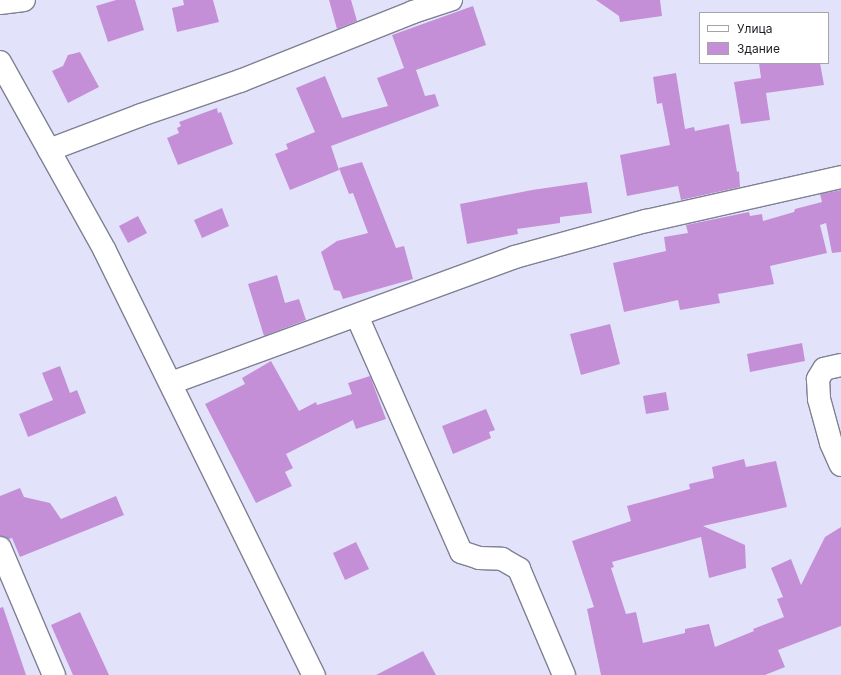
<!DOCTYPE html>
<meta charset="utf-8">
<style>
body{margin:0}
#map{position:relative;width:841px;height:675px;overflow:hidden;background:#e2e3fa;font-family:Inter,sans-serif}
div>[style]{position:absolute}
.building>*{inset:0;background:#c58fd7}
.roads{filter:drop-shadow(1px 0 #7f8094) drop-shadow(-1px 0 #7f8094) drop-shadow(0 1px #7f8094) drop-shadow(0 -1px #7f8094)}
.street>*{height:22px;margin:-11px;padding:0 11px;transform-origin:11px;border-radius:11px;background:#fff}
span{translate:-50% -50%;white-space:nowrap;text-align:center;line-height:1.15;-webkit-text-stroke:4px #fff;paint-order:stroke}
.legend{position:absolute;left:699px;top:12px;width:130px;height:52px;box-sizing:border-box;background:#fff;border:1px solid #a5a5a8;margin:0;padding:5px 7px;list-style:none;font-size:12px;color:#1d1d25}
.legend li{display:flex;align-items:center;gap:8px;height:20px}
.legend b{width:20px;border:1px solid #a5a5a8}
</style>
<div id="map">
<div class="building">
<div style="clip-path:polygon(116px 0,135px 0,144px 30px,108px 42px,96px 6px)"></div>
<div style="clip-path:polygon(183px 0,213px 0,219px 22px,177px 32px,172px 8px,184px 5px)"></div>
<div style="clip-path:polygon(329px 0,351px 0,357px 21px,337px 29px)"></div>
<div style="clip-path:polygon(596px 0,660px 0,662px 16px,620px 22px,619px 16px)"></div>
<div style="clip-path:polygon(473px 6px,486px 45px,416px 70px,425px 96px,435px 94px,439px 106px,331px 146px,339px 170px,290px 190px,275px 154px,288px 149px,286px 144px,315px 132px,296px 88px,325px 76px,342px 118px,388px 106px,377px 78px,404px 68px,392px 35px)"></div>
<div style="clip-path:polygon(80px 52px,99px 87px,68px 103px,52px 71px,63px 66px,68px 55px)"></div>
<div style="clip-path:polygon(759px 63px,820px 63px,824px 85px,766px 93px,770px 120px,741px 124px,734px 82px,761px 78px)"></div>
<div style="clip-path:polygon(676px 73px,685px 129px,694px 127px,695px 131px,729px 124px,737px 172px,739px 171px,740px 187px,681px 200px,678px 186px,627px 196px,620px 155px,670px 145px,662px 103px,657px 104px,653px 77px)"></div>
<div style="clip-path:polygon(217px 108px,218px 113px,221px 112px,233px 144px,178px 165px,167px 138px,179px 133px,177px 128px,181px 126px,179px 122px)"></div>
<div style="clip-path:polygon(362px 162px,396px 248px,404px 246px,413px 279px,343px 299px,340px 291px,334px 290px,321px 252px,337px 241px,368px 233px,353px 193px,349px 194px,339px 168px)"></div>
<div style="clip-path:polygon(587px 182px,592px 213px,560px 217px,560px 223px,517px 229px,518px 234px,467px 244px,460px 204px,532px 190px)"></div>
<div style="clip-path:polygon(841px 190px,841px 252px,832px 253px,826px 223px,820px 225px,827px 253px,770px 266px,774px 284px,718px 294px,720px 303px,680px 310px,678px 300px,624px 312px,613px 263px,666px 251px,664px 237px,688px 233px,686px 225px,749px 212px,750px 216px,762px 214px,763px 221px,794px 212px,795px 209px,822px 202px,820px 194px)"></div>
<div style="clip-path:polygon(222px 208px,229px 226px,202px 238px,194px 220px)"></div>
<div style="clip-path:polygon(138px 216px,147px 233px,128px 243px,119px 226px)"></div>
<div style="clip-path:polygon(277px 275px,285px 303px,299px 299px,306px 320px,264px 336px,248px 284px)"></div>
<div style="clip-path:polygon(610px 324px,620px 364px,581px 375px,570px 334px)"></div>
<div style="clip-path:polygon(802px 343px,805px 361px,750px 372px,747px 354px)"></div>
<div style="clip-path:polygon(271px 361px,299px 411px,316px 402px,317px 405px,352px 394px,348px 383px,370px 376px,386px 419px,356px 429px,353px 420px,286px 454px,293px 468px,285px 472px,292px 486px,256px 503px,205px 404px,245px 384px,242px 378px)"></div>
<div style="clip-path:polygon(60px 366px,70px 393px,77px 390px,86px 413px,28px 437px,19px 414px,53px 400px,42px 373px)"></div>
<div style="clip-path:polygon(666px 392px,669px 410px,646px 414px,643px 396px)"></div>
<div style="clip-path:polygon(486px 409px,495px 430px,489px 432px,491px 438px,453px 454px,442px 426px)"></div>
<div style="clip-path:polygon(744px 459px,746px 467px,776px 461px,787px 507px,703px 526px,745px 545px,746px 568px,709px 578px,701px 537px,612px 562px,614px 567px,611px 568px,626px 614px,636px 612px,643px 643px,685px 633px,685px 629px,709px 624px,715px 647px,754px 631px,753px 629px,784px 617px,777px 599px,783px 597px,771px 568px,791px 559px,801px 585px,825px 537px,841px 527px,841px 626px,778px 650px,785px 667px,765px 675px,601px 675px,587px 609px,594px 607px,572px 541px,631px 521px,627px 506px,690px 489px,689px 484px,714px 478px,712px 467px)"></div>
<div style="clip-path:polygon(20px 488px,24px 497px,50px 503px,61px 519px,116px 496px,124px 515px,20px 557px,12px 538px,9px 539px,0 536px,0 496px)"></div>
<div style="clip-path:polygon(356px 542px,369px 569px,345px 580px,333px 553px)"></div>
<div style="clip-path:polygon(3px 607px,26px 675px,0 675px,0 608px)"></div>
<div style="clip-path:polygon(80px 612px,109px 675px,73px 675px,51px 625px)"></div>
<div style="clip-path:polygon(423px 651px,436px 675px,376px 675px)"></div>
</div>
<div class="roads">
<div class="street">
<div style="left:0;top:3px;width:24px;rotate:-7deg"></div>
<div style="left:0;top:62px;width:216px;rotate:60.9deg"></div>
<div style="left:105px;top:251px;width:473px;rotate:63.8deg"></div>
<div style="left:49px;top:150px;width:98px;rotate:-20.8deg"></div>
<div style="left:141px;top:115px;width:105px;rotate:-19deg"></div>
<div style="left:240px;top:81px;width:186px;rotate:-21.7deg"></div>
<div style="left:413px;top:12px;width:40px;rotate:-18deg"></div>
<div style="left:357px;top:316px;width:258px;rotate:66.2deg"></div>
<div style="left:461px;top:552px;width:19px;rotate:18deg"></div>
<div style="left:479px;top:558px;width:23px;rotate:2deg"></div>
<div style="left:502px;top:559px;width:20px;rotate:30deg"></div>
<div style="left:519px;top:569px;width:115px;rotate:67deg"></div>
<div style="left:841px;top:365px;width:17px;rotate:167deg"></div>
<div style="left:824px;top:369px;width:12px;rotate:121deg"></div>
<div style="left:818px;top:379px;width:20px;rotate:87deg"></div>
<div style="left:819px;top:399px;width:46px;rotate:74.7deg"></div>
<div style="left:831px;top:443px;width:24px;rotate:66deg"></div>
<div style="left:171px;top:383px;width:366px;rotate:-20.1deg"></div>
<div style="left:515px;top:257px;width:136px;rotate:-15.4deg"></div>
<div style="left:646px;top:221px;width:200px;rotate:-12.7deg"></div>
<div style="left:0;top:548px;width:138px;rotate:67deg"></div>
</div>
</div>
<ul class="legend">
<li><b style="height:5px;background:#fff"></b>Улица</li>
<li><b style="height:11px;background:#c58fd7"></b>Здание</li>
</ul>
</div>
